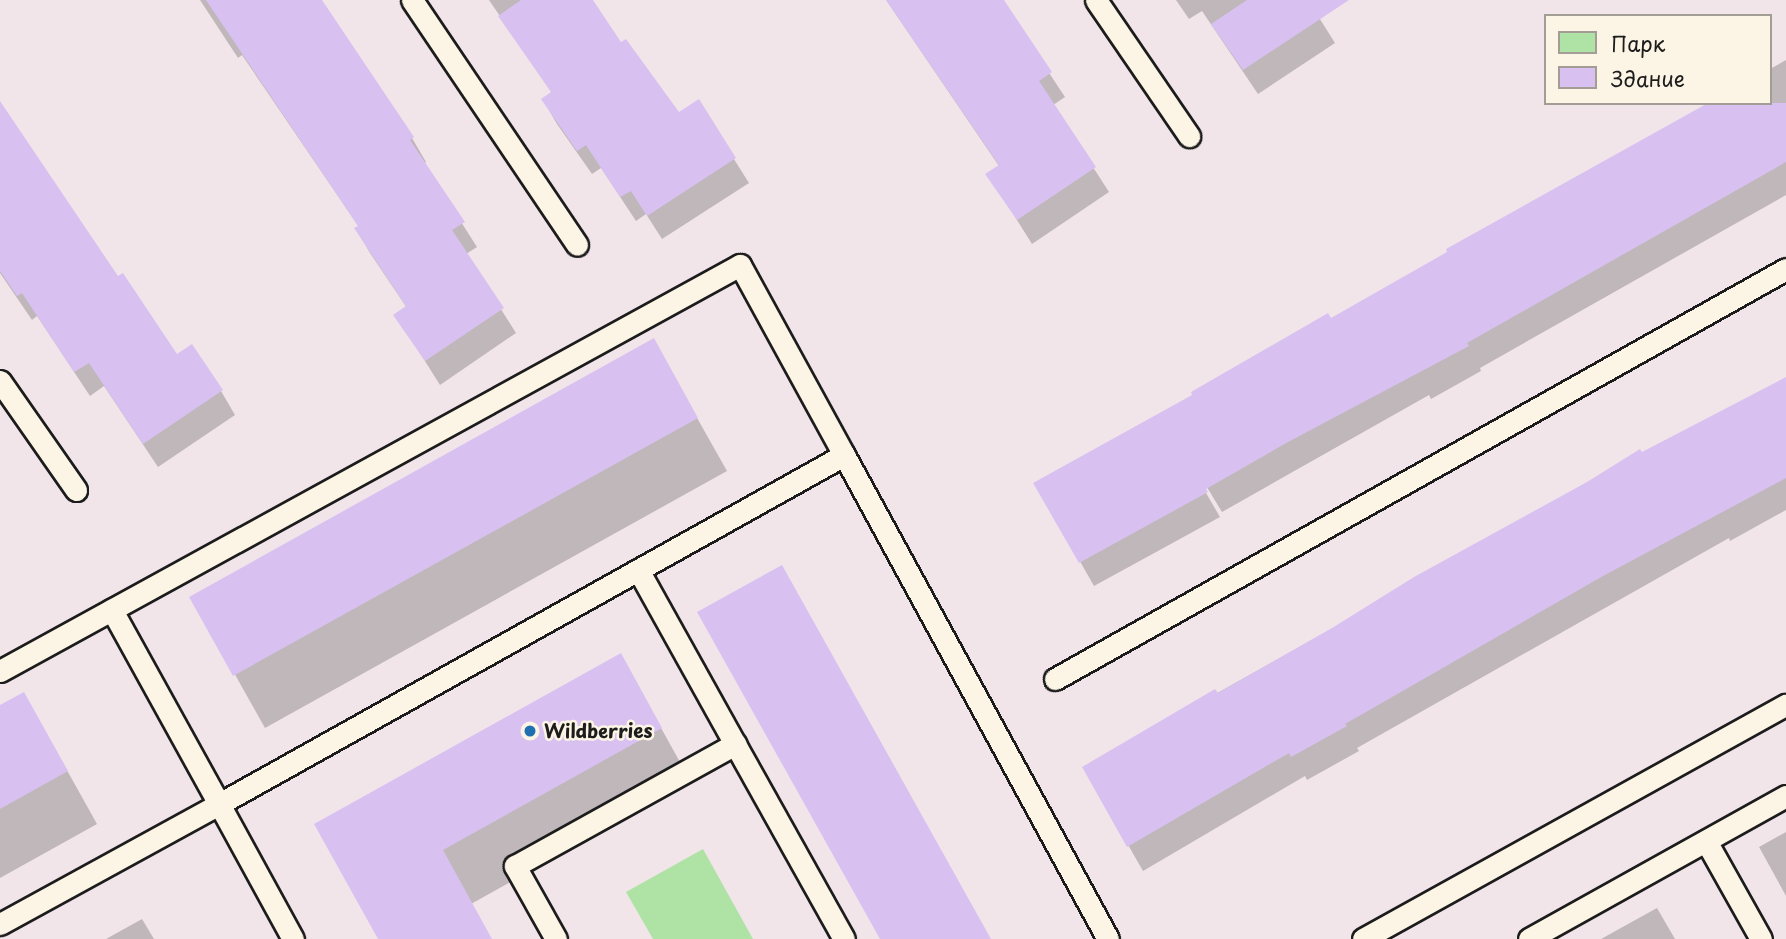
<!DOCTYPE html>
<meta charset="utf-8">
<style>
body{margin:0}
#map{position:relative;width:1786px;height:939px;overflow:hidden;background:#f1e5e9;font-family:"Playpen Sans",sans-serif}
div>[style]{position:absolute}
.green>*{inset:0;background:#aee3a5}
.shadow>*{inset:0;background:#0003}
.building>*{inset:0;background:#d8c1f1}
.roads{filter:drop-shadow(2px 0 #1c1c1c) drop-shadow(-2px 0 #1c1c1c) drop-shadow(0 2px #1c1c1c) drop-shadow(0 -2px #1c1c1c)}
.lane>*{height:21px;margin:-10.5px;padding:0 10.5px;transform-origin:10.5px;border-radius:10.5px;background:#fcf5e5}
.dots>*{width:19px;height:19px;translate:-50% -50%;box-sizing:border-box;border:4px solid #fcf5e5;border-radius:50%}
span{translate:-50% -50%;white-space:nowrap;text-align:center;line-height:1.15;-webkit-text-stroke:5px #fcf5e5;paint-order:stroke}
.poi-label{font-size:19px;color:#1c1c1c;font-weight:700}
.left{translate:0 -50%;text-align:left}
.legend{position:absolute;left:1544px;top:14px;width:228px;height:91px;box-sizing:border-box;background:#fcf5e5;border:2px solid #a29e95;margin:0;padding:9px 12px;list-style:none;font-size:21px;color:#1c1c1c}
.legend li{display:flex;align-items:center;gap:14px;height:35px}
.legend b{width:35px;border:2px solid #a29e95}
</style>
<div id="map">
<div class="green">
<div style="clip-path:polygon(703px 849px,753px 939px,653px 939px,626px 892px)"></div>
</div>
<div class="shadow">
<div style="clip-path:polygon(200px 0,312px 0,412px 138px,426px 162px,424px 164px,477px 247px,466px 254px,516px 333px,440px 385px,396px 315px,407px 308px,370px 253px,356px 229px,359px 227px,242px 55px,238px 58px)"></div>
<div style="clip-path:polygon(489px 0,591px 0,621px 44px,678px 114px,698px 102px,749px 183px,662px 239px,646px 214px,636px 221px,601px 168px,592px 174px,557px 124px,543px 100px,552px 93px)"></div>
<div style="clip-path:polygon(886px 0,1001px 0,1065px 97px,1053px 105px,1109px 192px,1032px 244px,988px 174px,999px 166px)"></div>
<div style="clip-path:polygon(1176px 0,1308px 0,1335px 43px,1258px 94px,1202px 11px,1189px 19px)"></div>
<div style="clip-path:polygon(1786px 60px,1786px 195px,1480px 368px,1481px 371px,1431px 399px,1429px 395px,1222px 512px,1205px 484px,1202px 486px,1220px 517px,1094px 586px,1036px 484px,1330px 320px,1770px 103px,1770px 69px)"></div>
<div style="clip-path:polygon(0 105px,117px 278px,176px 356px,221px 391px,235px 415px,158px 467px,104px 386px,90px 396px,37px 316px,32px 320px,0 273px)"></div>
<div style="clip-path:polygon(1786px 379px,1786px 510px,1730px 541px,1729px 538px,1357px 748px,1359px 751px,1307px 780px,1305px 776px,1143px 871px,1084px 768px,1641px 455px)"></div>
<div style="clip-path:polygon(683px 393px,727px 471px,265px 728px,192px 598px)"></div>
<div style="clip-path:polygon(0 707px,54px 747px,97px 824px,0 878px)"></div>
<div style="clip-path:polygon(650px 708px,691px 782px,471px 904px,491px 939px,380px 939px,317px 825px)"></div>
<div style="clip-path:polygon(1786px 832px,1786px 896px,1759px 847px)"></div>
<div style="clip-path:polygon(1657px 908px,1675px 939px,1601px 939px)"></div>
<div style="clip-path:polygon(142px 919px,154px 939px,106px 939px)"></div>
</div>
<div class="building">
<div style="clip-path:polygon(206px 0,322px 0,414px 137px,410px 140px,465px 222px,452px 230px,504px 308px,425px 361px,393px 315px,406px 306px,354px 228px,358px 226px)"></div>
<div style="clip-path:polygon(521px 0,593px 0,621px 42px,626px 39px,679px 112px,699px 99px,736px 158px,647px 216px,631px 191px,620px 197px,586px 145px,577px 151px,541px 99px,551px 92px,498px 16px)"></div>
<div style="clip-path:polygon(886px 0,1004px 0,1052px 72px,1039px 81px,1096px 167px,1017px 220px,985px 174px,999px 165px)"></div>
<div style="clip-path:polygon(1247px 0,1349px 0,1243px 70px,1211px 24px)"></div>
<div style="clip-path:polygon(0 101px,118px 276px,123px 273px,177px 354px,192px 344px,223px 390px,143px 444px,89px 363px,74px 372px,22px 293px,17px 296px,0 271px)"></div>
<div style="clip-path:polygon(1708px 103px,1786px 103px,1786px 162px,1467px 343px,1469px 346px,1288px 442px,1206px 489px,1208px 492px,1079px 563px,1033px 483px,1192px 395px,1191px 392px,1328px 313px,1331px 318px,1447px 252px,1446px 249px)"></div>
<div style="clip-path:polygon(654px 338px,698px 418px,233px 676px,189px 597px)"></div>
<div style="clip-path:polygon(1786px 377px,1786px 478px,1603px 576px,1345px 724px,1347px 726px,1291px 757px,1289px 753px,1127px 847px,1082px 767px,1215px 689px,1218px 693px,1332px 628px,1414px 577px,1587px 482px,1640px 449px,1642px 452px)"></div>
<div style="clip-path:polygon(782px 565px,991px 939px,880px 939px,697px 612px)"></div>
<div style="clip-path:polygon(621px 653px,662px 728px,443px 850px,492px 939px,378px 939px,314px 824px)"></div>
<div style="clip-path:polygon(24px 692px,68px 771px,0 809px,0 705px)"></div>
</div>
<div class="roads">
<div class="lane">
<div style="left:412px;top:0;width:295px;rotate:56deg"></div>
<div style="left:1096px;top:0;width:165px;rotate:55.6deg"></div>
<div style="left:0;top:381px;width:133px;rotate:55.1deg"></div>
<div style="left:0;top:671px;width:844px;rotate:-28.75deg"></div>
<div style="left:740px;top:265px;width:217px;rotate:61.3deg"></div>
<div style="left:1055px;top:679px;width:838px;rotate:-29.29deg"></div>
<div style="left:735px;top:744px;width:223px;rotate:60.8deg"></div>
<div style="left:1706px;top:841px;width:112px;rotate:60.7deg"></div>
<div style="left:0;top:924px;width:250px;rotate:-28.7deg"></div>
<div style="left:219px;top:804px;width:222px;rotate:-118.9deg"></div>
<div style="left:293px;top:939px;width:154px;rotate:-118.7deg"></div>
<div style="left:219px;top:804px;width:716px;rotate:-29.18deg"></div>
<div style="left:844px;top:455px;width:551px;rotate:61.39deg"></div>
<div style="left:556px;top:939px;width:84px;rotate:-119.3deg"></div>
<div style="left:515px;top:866px;width:252px;rotate:-29deg"></div>
<div style="left:735px;top:744px;width:199px;rotate:-119.1deg"></div>
<div style="left:1363px;top:939px;width:483px;rotate:-29deg"></div>
<div style="left:1529px;top:939px;width:294px;rotate:-29.1deg"></div>
</div>
</div>
<div class="dots">
<div style="left:530px;top:731px;background:#1f6fb2"></div>
</div>
<div class="poi-label">
<span class="left" style="left:544px;top:731px">Wildberries</span>
</div>
<ul class="legend">
<li><b style="height:19px;background:#aee3a5"></b>Парк</li>
<li><b style="height:19px;background:#d8c1f1"></b>Здание</li>
</ul>
</div>
